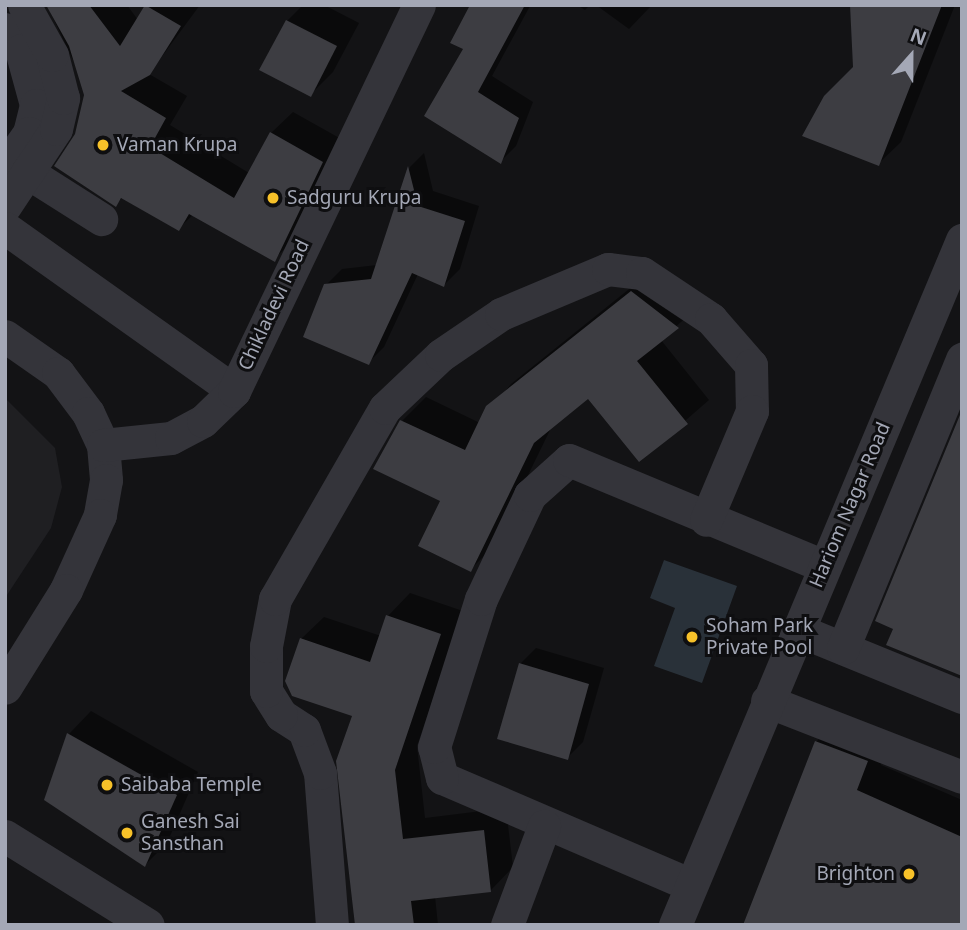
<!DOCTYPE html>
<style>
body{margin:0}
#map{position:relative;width:967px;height:930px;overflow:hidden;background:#131315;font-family:"Noto Sans",sans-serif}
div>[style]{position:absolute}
.built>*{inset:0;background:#1f1f22}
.water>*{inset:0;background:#293139}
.shadow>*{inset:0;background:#0007}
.building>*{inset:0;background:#3d3d42}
.street>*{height:33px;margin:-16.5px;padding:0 16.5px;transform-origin:16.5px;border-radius:16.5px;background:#34343a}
.dots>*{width:19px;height:19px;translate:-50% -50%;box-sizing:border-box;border:4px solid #0e0e10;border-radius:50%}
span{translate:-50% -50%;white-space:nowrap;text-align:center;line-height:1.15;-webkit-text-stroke:6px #0e0e10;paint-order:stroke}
.poi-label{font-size:19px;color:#a4a8b6}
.left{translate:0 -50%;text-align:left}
.right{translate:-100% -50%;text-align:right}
.street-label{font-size:19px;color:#a4a8b6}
.frame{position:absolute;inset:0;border:7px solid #a4a8b6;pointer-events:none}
.north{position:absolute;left:876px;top:21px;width:70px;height:70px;-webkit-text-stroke:5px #0e0e10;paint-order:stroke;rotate:21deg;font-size:19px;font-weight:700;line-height:28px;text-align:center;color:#a4a8b6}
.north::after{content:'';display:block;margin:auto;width:24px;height:32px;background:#a4a8b6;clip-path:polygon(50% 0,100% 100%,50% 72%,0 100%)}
</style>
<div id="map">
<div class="built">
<div style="clip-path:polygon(5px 398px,55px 448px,62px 487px,51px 528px,5px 598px)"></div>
</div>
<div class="water">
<div style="clip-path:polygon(664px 560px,737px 586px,702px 683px,654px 666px,675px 608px,650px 598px)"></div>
</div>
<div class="shadow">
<div style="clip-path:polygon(47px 5px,127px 5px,138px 20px,147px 5px,200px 5px,149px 74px,187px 96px,170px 125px,249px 173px,271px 133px,293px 112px,343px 140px,296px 238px,274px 259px,193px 215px,178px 229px,123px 197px,115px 205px,74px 140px,91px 98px)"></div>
<div style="clip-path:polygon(303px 5px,324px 5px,359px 23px,333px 72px,311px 94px,287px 21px)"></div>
<div style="clip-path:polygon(472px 5px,530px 6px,492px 76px,533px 102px,516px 146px,501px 161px,427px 116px,465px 48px)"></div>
<div style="clip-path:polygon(577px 5px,590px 5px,585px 10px)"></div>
<div style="clip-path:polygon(596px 5px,652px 5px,629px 29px)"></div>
<div style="clip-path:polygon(855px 5px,955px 5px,901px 142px,878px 164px,854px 67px)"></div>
<div style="clip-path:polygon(424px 153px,433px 191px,479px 206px,460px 269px,444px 285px,418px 274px,384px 347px,368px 363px,326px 285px,342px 269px,377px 265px,410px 167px)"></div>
<div style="clip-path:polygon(654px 269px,701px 304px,661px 340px,709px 400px,640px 460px,589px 397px,552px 426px,493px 547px,470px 570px,442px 500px,376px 468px,403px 420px,426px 397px,480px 423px,511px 384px)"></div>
<div style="clip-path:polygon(410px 593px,463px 611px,417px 746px,425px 818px,506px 808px,513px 867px,491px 890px,435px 896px,438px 925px,357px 925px,354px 715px,301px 639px,324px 617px,381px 636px,388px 616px)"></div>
<div style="clip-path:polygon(536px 648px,604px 668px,583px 742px,567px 758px,520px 664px)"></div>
<div style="clip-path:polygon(91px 711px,198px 772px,167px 843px,145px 865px,46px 799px,69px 734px)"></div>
<div style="clip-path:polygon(842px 716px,892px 736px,881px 765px,962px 800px,962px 925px,744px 925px,817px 741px)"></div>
</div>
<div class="building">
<div style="clip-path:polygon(46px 5px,89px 5px,120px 46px,145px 5px,181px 26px,150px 75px,121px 91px,166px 118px,150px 147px,234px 198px,270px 132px,323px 162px,275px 262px,189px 214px,179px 231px,121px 198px,116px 207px,54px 166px,75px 134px,84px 95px,69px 46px)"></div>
<div style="clip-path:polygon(470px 5px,525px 5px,478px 92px,519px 118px,501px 164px,424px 116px,463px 49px,450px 43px)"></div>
<div style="clip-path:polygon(850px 5px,942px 5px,879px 166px,802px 136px,824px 96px,853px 67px)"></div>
<div style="clip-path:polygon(286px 20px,337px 46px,311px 97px,259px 70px)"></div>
<div style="clip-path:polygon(408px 166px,418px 206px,465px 221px,444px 287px,412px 273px,369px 365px,303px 337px,324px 284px,371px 279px)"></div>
<div style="clip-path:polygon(631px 291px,679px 328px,637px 361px,688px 424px,639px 462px,588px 399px,534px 443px,471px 572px,418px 546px,440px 501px,373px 469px,400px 420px,465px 450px,486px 406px)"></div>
<div style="clip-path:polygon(962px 410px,962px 676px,886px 645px,893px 629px,875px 621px)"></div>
<div style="clip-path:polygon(386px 615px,441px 634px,395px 770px,403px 839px,484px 830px,491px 892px,411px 901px,414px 925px,355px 925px,336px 761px,352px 716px,292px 696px,285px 681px,300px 638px,370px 662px)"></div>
<div style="clip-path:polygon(519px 663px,589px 684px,568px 760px,497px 739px)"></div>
<div style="clip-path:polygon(67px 733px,177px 795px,145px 867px,44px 800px)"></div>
<div style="clip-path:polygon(815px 741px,868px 761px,857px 790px,962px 837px,962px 925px,743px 925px)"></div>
</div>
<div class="street">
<div style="left:5px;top:29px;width:26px;rotate:53deg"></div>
<div style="left:21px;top:50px;width:57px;rotate:74.7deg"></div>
<div style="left:36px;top:105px;width:29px;rotate:104deg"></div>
<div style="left:29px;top:133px;width:35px;rotate:125deg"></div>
<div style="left:27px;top:172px;width:88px;rotate:32.4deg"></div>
<div style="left:5px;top:206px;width:92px;rotate:-56.5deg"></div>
<div style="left:56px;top:129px;width:32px;rotate:-77deg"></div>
<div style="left:63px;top:98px;width:44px;rotate:-104.3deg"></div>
<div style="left:52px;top:55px;width:57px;rotate:-119.2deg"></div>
<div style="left:5px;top:228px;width:281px;rotate:35.4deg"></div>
<div style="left:5px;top:336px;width:65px;rotate:34.9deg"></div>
<div style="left:58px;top:373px;width:50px;rotate:53.1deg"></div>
<div style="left:88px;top:413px;width:35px;rotate:65deg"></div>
<div style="left:103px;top:445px;width:35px;rotate:85deg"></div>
<div style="left:106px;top:480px;width:36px;rotate:100deg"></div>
<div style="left:100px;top:515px;width:82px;rotate:114.4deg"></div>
<div style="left:66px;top:590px;width:115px;rotate:121.9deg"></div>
<div style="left:103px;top:445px;width:68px;rotate:-5.9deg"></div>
<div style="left:171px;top:438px;width:36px;rotate:-28deg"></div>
<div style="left:203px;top:421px;width:43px;rotate:-44.1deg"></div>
<div style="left:234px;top:391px;width:428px;rotate:-64.4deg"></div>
<div style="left:798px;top:630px;width:177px;rotate:22.2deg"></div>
<div style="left:843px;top:648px;width:313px;rotate:-67.6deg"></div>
<div style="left:767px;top:701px;width:209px;rotate:21.3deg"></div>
<div style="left:5px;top:836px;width:168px;rotate:31.9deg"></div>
<div style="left:691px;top:885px;width:271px;rotate:-156.7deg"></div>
<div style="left:442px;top:778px;width:32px;rotate:-104deg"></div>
<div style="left:434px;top:747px;width:155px;rotate:-72.4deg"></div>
<div style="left:481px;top:599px;width:115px;rotate:-64.8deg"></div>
<div style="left:530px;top:495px;width:52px;rotate:-41.9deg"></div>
<div style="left:569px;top:460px;width:276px;rotate:22.6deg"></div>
<div style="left:332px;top:925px;width:152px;rotate:-94.5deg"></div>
<div style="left:320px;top:773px;width:46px;rotate:-110.4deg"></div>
<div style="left:304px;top:730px;width:27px;rotate:-147deg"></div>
<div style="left:281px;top:715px;width:28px;rotate:-122deg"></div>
<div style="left:266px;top:691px;width:45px;rotate:-90deg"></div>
<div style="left:266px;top:646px;width:48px;rotate:-79.2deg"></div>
<div style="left:275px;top:599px;width:220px;rotate:-60.1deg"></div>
<div style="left:385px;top:408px;width:77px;rotate:-43.4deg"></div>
<div style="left:441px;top:355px;width:73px;rotate:-34.3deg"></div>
<div style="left:501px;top:314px;width:116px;rotate:-22.8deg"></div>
<div style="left:608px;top:269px;width:34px;rotate:7deg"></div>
<div style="left:642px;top:273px;width:83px;rotate:33.7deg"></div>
<div style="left:711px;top:319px;width:61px;rotate:49deg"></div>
<div style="left:751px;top:365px;width:46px;rotate:88.8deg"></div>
<div style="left:752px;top:411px;width:118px;rotate:112.9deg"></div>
<div style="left:507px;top:925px;width:106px;rotate:-69.5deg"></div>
<div style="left:675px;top:925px;width:743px;rotate:-67.27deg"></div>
</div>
<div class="dots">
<div style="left:103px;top:145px;background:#f7c129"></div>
<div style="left:273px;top:198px;background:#f7c129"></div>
<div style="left:692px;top:637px;background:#f7c129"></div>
<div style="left:107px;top:785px;background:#f7c129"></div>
<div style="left:127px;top:833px;background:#f7c129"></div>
<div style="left:909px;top:874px;background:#f7c129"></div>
</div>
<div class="poi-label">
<span class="left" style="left:117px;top:145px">Vaman Krupa</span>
<span class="left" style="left:287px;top:198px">Sadguru Krupa</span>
<span class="left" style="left:706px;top:637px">Soham Park<br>Private Pool</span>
<span class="left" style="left:121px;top:785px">Saibaba Temple</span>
<span class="left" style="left:141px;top:833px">Ganesh Sai<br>Sansthan</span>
<span class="right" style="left:895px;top:874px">Brighton</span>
</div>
<div class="street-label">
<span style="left:274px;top:305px;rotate:-65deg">Chikladevi Road</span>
<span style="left:850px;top:505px;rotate:-67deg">Hariom Nagar Road</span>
</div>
<div class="frame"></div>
<div class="north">N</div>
</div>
